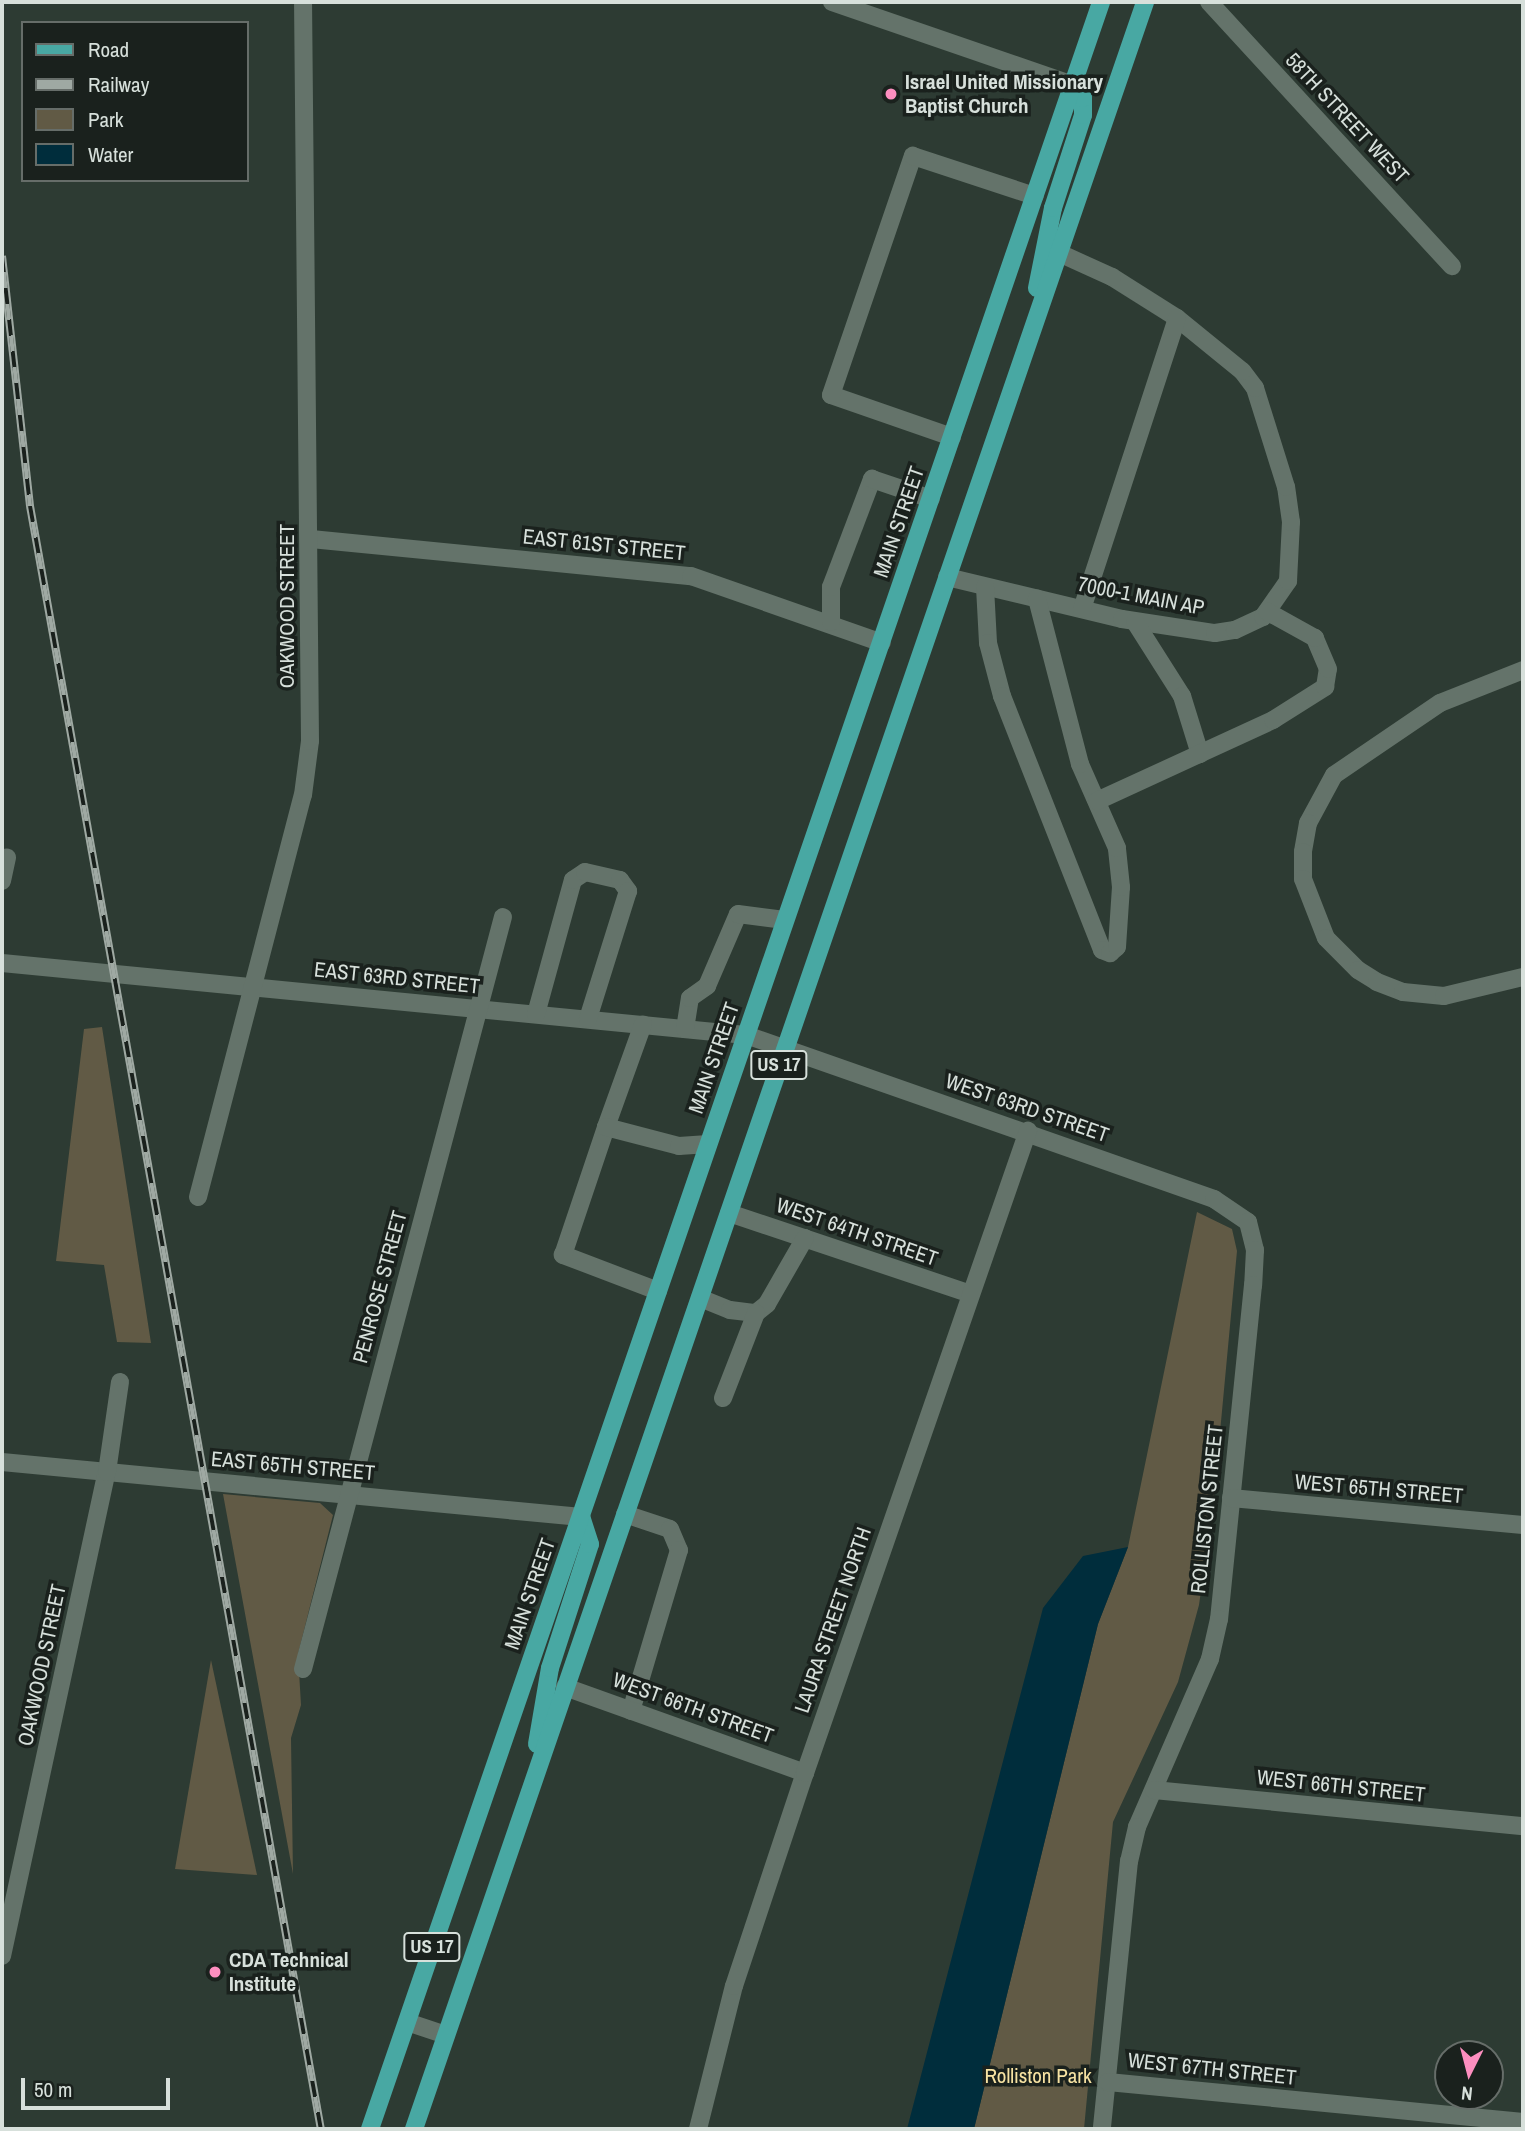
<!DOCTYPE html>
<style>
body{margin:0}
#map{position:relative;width:1525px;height:2131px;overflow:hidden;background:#2d3b33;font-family:"Archivo Narrow",sans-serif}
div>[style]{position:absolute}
.green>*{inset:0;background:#615a45}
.water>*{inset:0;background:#002d3c}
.minor>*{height:18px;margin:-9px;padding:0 9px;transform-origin:9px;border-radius:9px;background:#64736a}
.major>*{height:18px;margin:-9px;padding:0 9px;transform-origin:9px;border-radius:9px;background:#48a8a3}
.rail>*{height:8px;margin-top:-4px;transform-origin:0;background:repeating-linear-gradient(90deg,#1a211d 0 16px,#9fa9a3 0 32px);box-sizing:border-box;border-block:2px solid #9fa9a3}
.dots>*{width:19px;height:19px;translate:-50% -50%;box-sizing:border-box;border:4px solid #1a211d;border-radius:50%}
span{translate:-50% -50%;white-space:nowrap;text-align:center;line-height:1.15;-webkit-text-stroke:7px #1a211d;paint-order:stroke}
.shield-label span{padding:2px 5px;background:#1a211d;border:2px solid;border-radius:5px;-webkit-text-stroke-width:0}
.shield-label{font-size:19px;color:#d7e0db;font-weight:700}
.poi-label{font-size:21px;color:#d7e0db;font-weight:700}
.left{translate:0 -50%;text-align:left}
.street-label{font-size:21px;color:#d7e0db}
.park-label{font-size:21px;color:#f7e3a3}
.frame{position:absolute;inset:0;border:4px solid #d7e0db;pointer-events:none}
.legend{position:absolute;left:21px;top:21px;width:228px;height:161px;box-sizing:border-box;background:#1a211d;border:2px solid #666d69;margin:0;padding:9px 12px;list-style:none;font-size:21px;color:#d7e0db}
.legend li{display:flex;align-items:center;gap:14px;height:35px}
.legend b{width:35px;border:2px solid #666d69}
.north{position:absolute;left:1434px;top:2040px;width:70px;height:70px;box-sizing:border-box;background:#1a211d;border:2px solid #666d69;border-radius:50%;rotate:186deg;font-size:19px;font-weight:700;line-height:28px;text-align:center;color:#d7e0db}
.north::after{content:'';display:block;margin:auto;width:24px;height:32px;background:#fd8ebf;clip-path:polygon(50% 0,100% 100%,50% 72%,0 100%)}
.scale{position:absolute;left:21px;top:2078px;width:149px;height:32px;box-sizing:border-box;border:4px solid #d7e0db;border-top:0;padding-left:9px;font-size:21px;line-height:24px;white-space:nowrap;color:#d7e0db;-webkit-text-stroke:5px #1a211d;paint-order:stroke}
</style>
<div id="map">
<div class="green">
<div style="clip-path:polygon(102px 1027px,151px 1343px,117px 1342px,104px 1265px,56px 1261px,84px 1029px)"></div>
<div style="clip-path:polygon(1197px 1212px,1232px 1229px,1237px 1251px,1213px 1507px,1199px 1605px,1178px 1682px,1113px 1822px,1084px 2129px,974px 2129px,1098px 1624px,1128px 1547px)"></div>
<div style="clip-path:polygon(223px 1494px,320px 1503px,333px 1515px,298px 1654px,301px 1705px,291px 1738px,293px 1874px)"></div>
<div style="clip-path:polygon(211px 1660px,257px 1875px,175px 1869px)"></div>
</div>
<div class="water">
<div style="clip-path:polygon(1128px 1547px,1098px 1624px,974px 2129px,907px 2129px,1043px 1608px,1083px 1556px)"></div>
</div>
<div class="minor">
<div style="left:832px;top:2px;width:255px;rotate:19deg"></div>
<div style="left:1209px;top:2px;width:359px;rotate:47.4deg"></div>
<div style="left:952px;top:437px;width:128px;rotate:-160.9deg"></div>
<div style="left:831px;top:395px;width:253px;rotate:-71.1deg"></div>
<div style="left:913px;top:156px;width:128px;rotate:18.2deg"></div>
<div style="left:311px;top:539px;width:382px;rotate:5.6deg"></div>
<div style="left:691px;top:576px;width:202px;rotate:19.3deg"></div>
<div style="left:947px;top:577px;width:180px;rotate:13.5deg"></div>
<div style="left:1122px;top:619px;width:94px;rotate:8.6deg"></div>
<div style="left:1215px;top:633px;width:20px;rotate:-9deg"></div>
<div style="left:1235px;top:630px;width:31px;rotate:-25deg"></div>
<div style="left:1263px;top:617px;width:44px;rotate:-55.2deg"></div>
<div style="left:1288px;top:581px;width:59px;rotate:-87.1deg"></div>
<div style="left:1291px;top:522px;width:35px;rotate:-98deg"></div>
<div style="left:1286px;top:487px;width:104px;rotate:-107.4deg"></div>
<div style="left:1255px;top:388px;width:21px;rotate:-127deg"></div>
<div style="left:1242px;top:371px;width:84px;rotate:-140.8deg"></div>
<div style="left:1177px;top:318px;width:77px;rotate:-147.8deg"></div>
<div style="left:1112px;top:277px;width:58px;rotate:-155.6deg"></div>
<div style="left:985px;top:587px;width:56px;rotate:86.9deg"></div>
<div style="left:988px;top:643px;width:55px;rotate:75.2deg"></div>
<div style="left:1002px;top:696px;width:273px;rotate:68.5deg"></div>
<div style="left:1102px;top:950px;width:9px;rotate:21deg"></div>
<div style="left:1110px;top:953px;width:9px;rotate:-41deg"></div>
<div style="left:1117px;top:947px;width:60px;rotate:-86.2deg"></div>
<div style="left:1121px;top:887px;width:39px;rotate:-96deg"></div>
<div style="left:1117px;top:848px;width:92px;rotate:-113.8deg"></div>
<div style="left:1080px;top:764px;width:171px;rotate:-104.6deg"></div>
<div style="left:1082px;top:609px;width:306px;rotate:-71.9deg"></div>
<div style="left:831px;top:622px;width:35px;rotate:-90deg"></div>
<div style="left:831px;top:587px;width:116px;rotate:-69.2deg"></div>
<div style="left:872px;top:479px;width:62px;rotate:18.7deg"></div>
<div style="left:1135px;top:622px;width:88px;rotate:57.6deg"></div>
<div style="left:1182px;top:696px;width:61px;rotate:72.8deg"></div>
<div style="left:1523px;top:670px;width:89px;rotate:158.3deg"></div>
<div style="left:1440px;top:703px;width:128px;rotate:145.8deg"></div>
<div style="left:1334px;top:775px;width:55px;rotate:118.4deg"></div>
<div style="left:1308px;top:823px;width:29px;rotate:100deg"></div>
<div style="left:1303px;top:852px;width:27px;rotate:90deg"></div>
<div style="left:1303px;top:879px;width:63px;rotate:68.7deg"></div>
<div style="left:1326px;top:938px;width:45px;rotate:45deg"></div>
<div style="left:1358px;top:970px;width:22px;rotate:32deg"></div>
<div style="left:1377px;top:982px;width:28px;rotate:21deg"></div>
<div style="left:1403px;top:992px;width:41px;rotate:5.6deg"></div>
<div style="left:1444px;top:996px;width:81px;rotate:-13.5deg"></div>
<div style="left:1097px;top:801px;width:194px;rotate:-24.7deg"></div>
<div style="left:1273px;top:720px;width:62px;rotate:-32.4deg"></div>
<div style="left:1325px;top:687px;width:18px;rotate:-81deg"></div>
<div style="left:1328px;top:669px;width:34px;rotate:-113deg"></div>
<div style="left:1315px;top:638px;width:54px;rotate:-151deg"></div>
<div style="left:2px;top:881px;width:24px;rotate:-78deg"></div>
<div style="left:2px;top:963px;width:747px;rotate:5.53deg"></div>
<div style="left:746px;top:1035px;width:496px;rotate:19.3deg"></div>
<div style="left:1214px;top:1199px;width:41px;rotate:34.1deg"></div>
<div style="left:1248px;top:1222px;width:29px;rotate:76deg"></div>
<div style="left:1255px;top:1250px;width:35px;rotate:93deg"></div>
<div style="left:1253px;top:1285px;width:336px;rotate:95.8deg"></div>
<div style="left:1219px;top:1619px;width:41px;rotate:102.7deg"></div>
<div style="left:1210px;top:1659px;width:183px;rotate:113.5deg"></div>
<div style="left:1137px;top:1827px;width:35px;rotate:103deg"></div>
<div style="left:1129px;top:1861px;width:269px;rotate:95.8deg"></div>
<div style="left:536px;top:1014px;width:139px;rotate:-74.6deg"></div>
<div style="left:573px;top:880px;width:14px;rotate:-34deg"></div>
<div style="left:585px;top:872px;width:36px;rotate:13deg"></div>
<div style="left:620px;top:880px;width:14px;rotate:54deg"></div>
<div style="left:628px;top:891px;width:134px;rotate:107.4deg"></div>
<div style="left:685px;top:1029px;width:31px;rotate:-81deg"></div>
<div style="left:690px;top:998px;width:21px;rotate:-35deg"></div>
<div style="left:707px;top:986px;width:78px;rotate:-66.7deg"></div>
<div style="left:738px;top:914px;width:47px;rotate:7.3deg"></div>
<div style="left:606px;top:1127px;width:109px;rotate:-70.2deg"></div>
<div style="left:198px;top:1197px;width:415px;rotate:-75.4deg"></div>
<div style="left:303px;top:795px;width:54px;rotate:-82.6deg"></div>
<div style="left:310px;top:741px;width:739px;rotate:-90.54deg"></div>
<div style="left:729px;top:1213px;width:255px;rotate:18.5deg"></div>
<div style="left:658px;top:1291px;width:102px;rotate:-159.2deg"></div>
<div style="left:563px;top:1255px;width:135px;rotate:-71.4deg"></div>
<div style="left:606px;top:1127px;width:75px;rotate:14.6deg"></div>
<div style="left:679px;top:1146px;width:29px;rotate:-4deg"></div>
<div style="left:700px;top:1298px;width:32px;rotate:22deg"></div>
<div style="left:730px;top:1310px;width:26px;rotate:7deg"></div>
<div style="left:756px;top:1313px;width:14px;rotate:-39deg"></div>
<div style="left:767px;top:1304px;width:76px;rotate:-60.1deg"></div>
<div style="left:723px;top:1398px;width:91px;rotate:-68.8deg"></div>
<div style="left:2px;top:1462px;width:582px;rotate:5.43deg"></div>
<div style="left:1231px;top:1498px;width:293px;rotate:5.3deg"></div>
<div style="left:625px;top:1514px;width:47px;rotate:18.4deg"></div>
<div style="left:670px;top:1529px;width:23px;rotate:67deg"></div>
<div style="left:679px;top:1550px;width:168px;rotate:106.6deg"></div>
<div style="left:303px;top:1669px;width:778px;rotate:-75.11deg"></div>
<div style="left:565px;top:1687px;width:255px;rotate:19.7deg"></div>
<div style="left:1154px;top:1790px;width:371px;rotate:5.6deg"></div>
<div style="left:2px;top:1956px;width:495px;rotate:-77.8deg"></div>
<div style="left:107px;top:1472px;width:91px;rotate:-81.8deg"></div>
<div style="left:407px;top:2022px;width:41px;rotate:18.4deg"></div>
<div style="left:1108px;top:2082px;width:417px;rotate:5.5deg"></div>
<div style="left:698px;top:2129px;width:147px;rotate:-75.9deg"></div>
<div style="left:734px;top:1986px;width:225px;rotate:-71.6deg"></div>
<div style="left:805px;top:1773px;width:680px;rotate:-70.85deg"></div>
</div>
<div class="major">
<div style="left:1037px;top:288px;width:82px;rotate:-78.7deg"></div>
<div style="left:1053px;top:208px;width:98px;rotate:-72.1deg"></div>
<div style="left:1083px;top:115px;width:17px;rotate:-90deg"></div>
<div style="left:1083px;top:98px;width:16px;rotate:-128deg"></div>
<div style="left:537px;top:1744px;width:77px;rotate:-80.3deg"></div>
<div style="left:550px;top:1668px;width:130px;rotate:-72.1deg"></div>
<div style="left:590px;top:1544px;width:28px;rotate:-108deg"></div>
<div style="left:370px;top:2129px;width:2249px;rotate:-71.03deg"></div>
<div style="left:414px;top:2129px;width:2249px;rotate:-71.03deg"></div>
</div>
<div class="rail">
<div style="left:2px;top:256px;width:252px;rotate:83.6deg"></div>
<div style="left:30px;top:506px;width:1649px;rotate:79.84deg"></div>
</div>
<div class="dots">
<div style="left:891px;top:94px;background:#fd8ebf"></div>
<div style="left:215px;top:1972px;background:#fd8ebf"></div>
</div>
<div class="shield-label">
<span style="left:779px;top:1065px">US 17</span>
<span style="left:432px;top:1947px">US 17</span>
</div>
<div class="poi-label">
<span class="left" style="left:905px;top:94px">Israel United Missionary<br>Baptist Church</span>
<span class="left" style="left:229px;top:1972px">CDA Technical<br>Institute</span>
</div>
<div class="street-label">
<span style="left:1347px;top:118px;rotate:47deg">58TH STREET WEST</span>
<span style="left:899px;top:522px;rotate:-71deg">MAIN STREET</span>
<span style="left:604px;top:545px;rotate:6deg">EAST 61ST STREET</span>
<span style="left:1141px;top:596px;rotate:11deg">7000-1 MAIN AP</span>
<span style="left:287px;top:606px;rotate:-90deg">OAKWOOD STREET</span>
<span style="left:397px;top:978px;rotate:6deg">EAST 63RD STREET</span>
<span style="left:714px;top:1058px;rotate:-71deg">MAIN STREET</span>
<span style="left:1027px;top:1108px;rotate:19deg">WEST 63RD STREET</span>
<span style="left:857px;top:1232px;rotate:19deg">WEST 64TH STREET</span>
<span style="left:380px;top:1287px;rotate:-75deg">PENROSE STREET</span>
<span style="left:293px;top:1466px;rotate:5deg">EAST 65TH STREET</span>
<span style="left:1379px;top:1489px;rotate:5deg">WEST 65TH STREET</span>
<span style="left:1207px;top:1509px;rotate:-84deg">ROLLISTON STREET</span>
<span style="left:530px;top:1594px;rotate:-71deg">MAIN STREET</span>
<span style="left:833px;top:1620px;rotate:-71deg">LAURA STREET NORTH</span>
<span style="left:42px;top:1665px;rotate:-78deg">OAKWOOD STREET</span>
<span style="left:693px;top:1708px;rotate:20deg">WEST 66TH STREET</span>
<span style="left:1341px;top:1786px;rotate:6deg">WEST 66TH STREET</span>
<span style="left:1212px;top:2069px;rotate:6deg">WEST 67TH STREET</span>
</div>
<div class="park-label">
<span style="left:1038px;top:2076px">Rolliston Park</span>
</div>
<div class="frame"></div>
<ul class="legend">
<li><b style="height:9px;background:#48a8a3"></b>Road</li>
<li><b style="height:9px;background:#9fa9a3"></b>Railway</li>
<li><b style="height:19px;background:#615a45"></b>Park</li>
<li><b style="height:19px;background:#002d3c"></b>Water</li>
</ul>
<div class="north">N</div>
<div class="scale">50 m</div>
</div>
